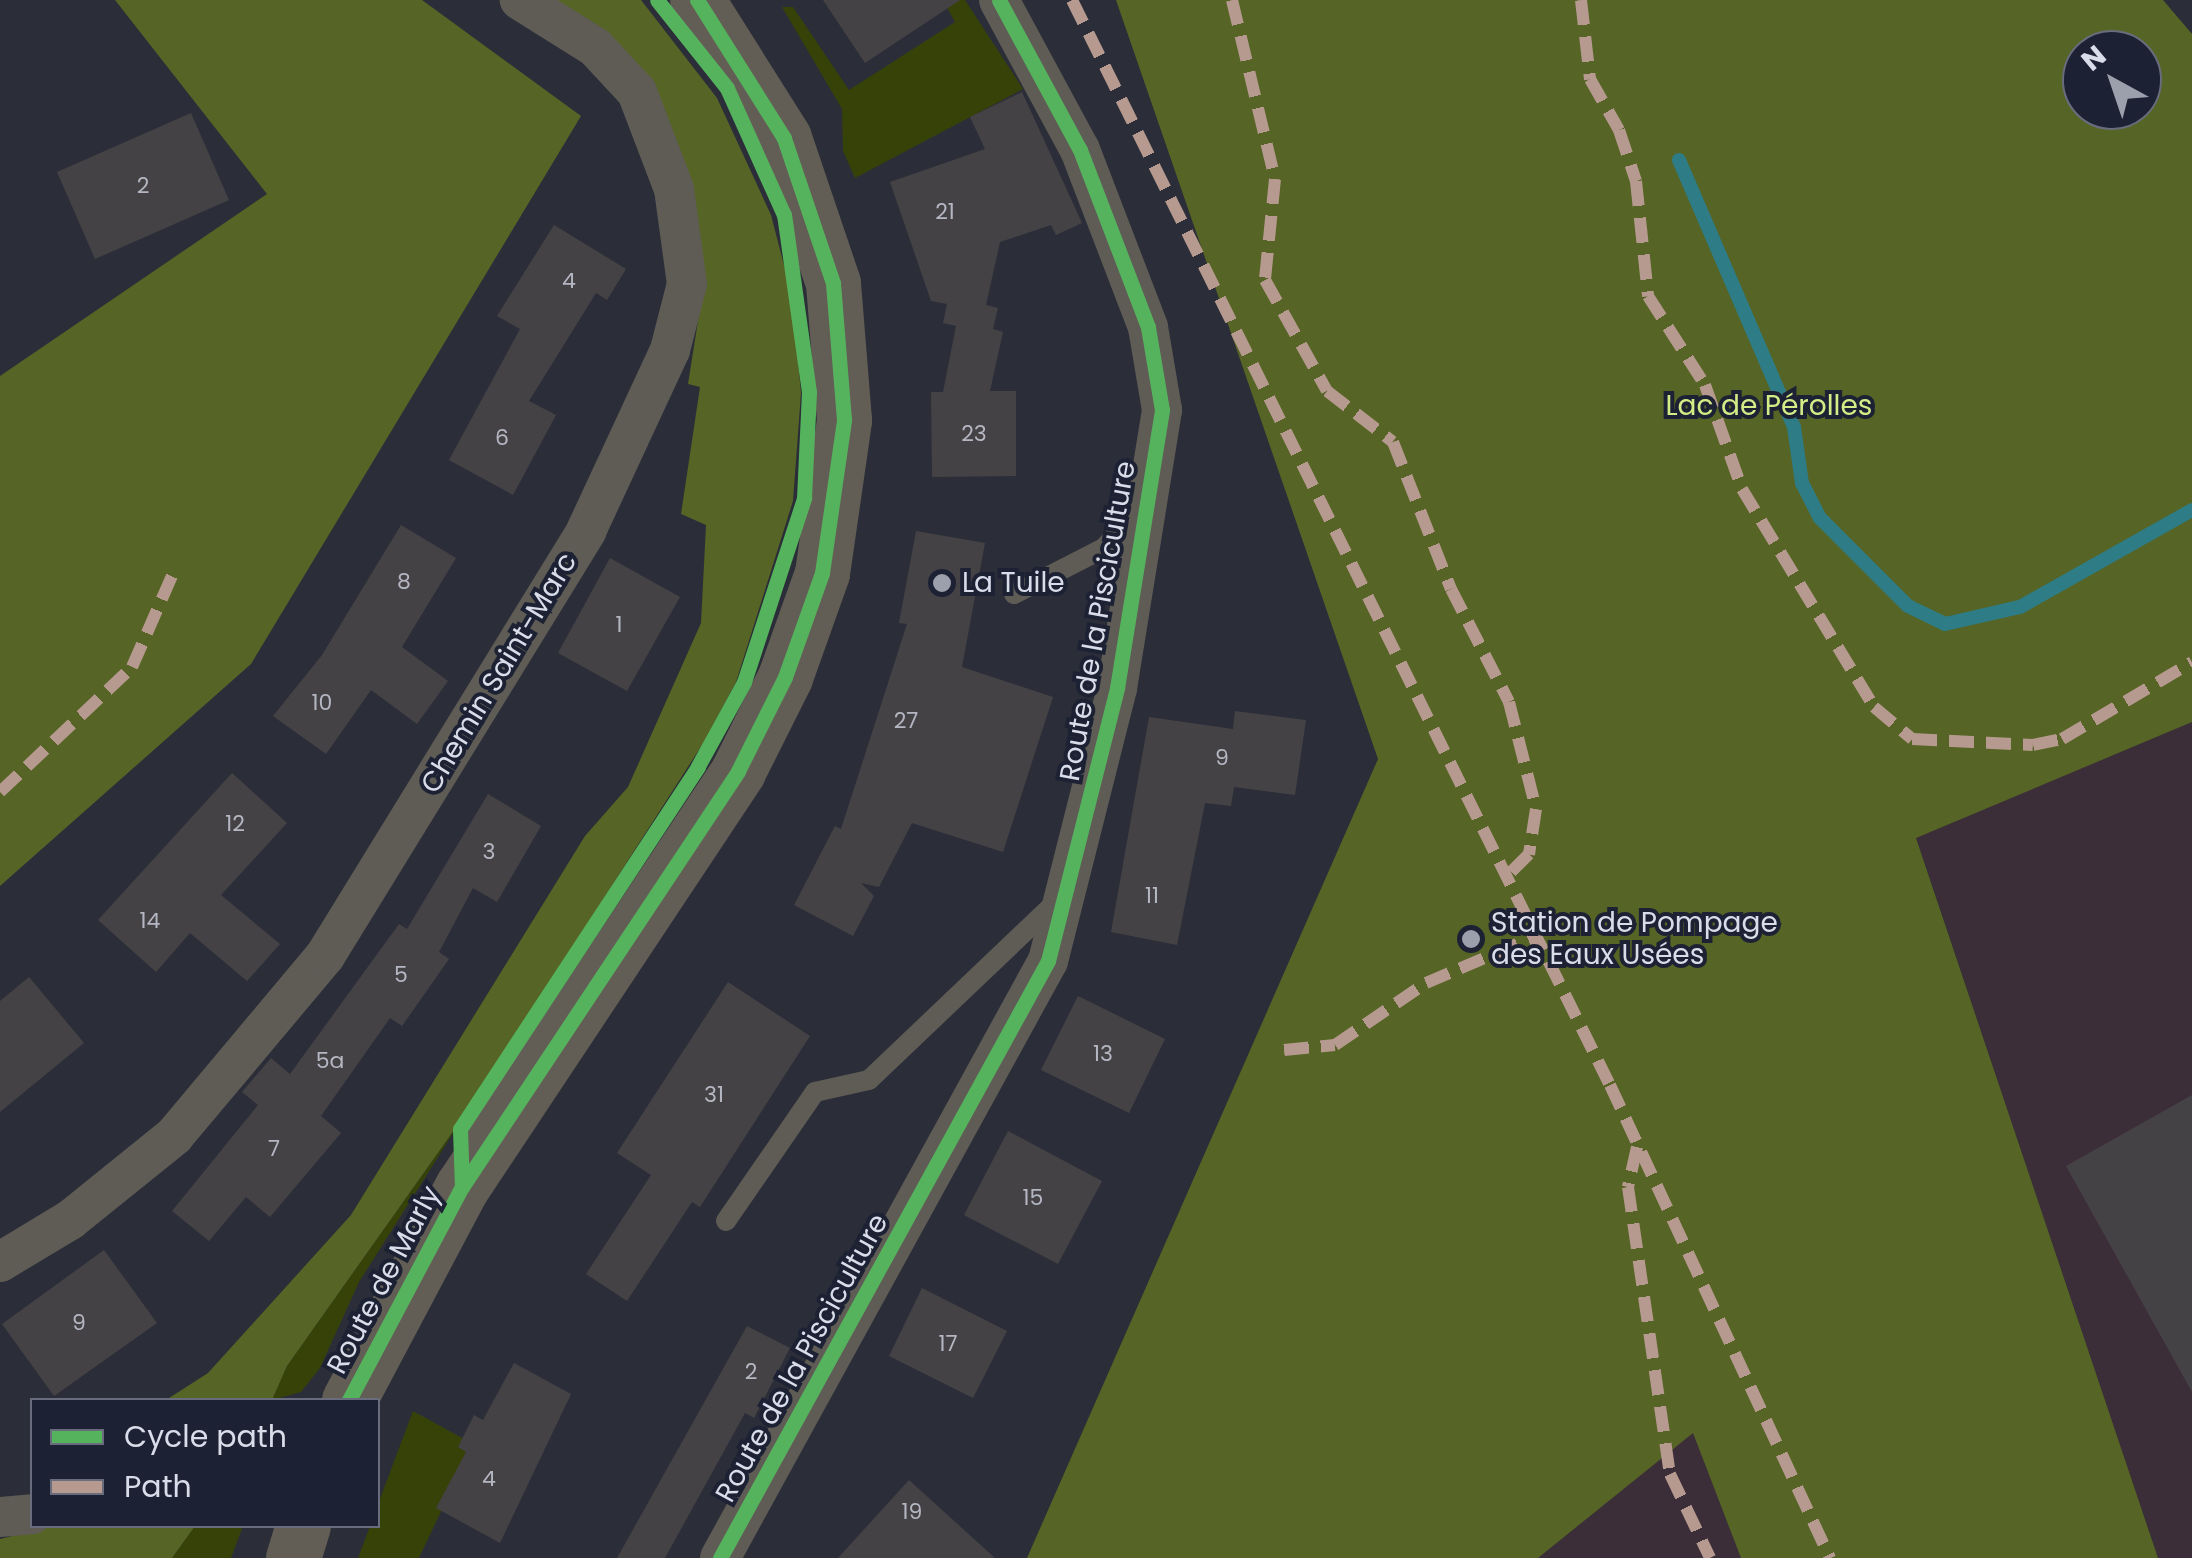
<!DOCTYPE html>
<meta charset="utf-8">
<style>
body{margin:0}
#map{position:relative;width:2192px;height:1558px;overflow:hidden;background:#2b2e38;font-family:Poppins,sans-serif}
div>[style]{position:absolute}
.industrial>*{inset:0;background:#3c2e38}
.green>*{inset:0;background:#374209}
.forest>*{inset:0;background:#566425}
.stream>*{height:14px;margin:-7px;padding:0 7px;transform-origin:7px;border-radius:7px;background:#2e7c85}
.building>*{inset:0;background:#454246}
.lane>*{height:20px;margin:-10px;padding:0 10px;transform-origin:10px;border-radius:10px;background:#5f5c56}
.street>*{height:40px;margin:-20px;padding:0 20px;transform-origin:20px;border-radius:20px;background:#5f5c56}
.secondary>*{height:55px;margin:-27.5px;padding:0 27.5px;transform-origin:27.5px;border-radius:27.5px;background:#625e55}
.quiet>*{height:12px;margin-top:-6px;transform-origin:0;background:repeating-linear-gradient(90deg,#b69a8f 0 25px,transparent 0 37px)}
.cycleway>*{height:15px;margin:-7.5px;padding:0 7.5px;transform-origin:7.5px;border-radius:7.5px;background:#56b35d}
.dots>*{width:28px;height:28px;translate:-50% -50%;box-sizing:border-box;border:5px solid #1c2134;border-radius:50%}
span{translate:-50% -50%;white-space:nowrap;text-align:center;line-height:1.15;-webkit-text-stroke:8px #1c2134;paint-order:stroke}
.number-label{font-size:22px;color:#b4b6c1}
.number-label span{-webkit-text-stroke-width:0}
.park-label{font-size:28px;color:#d3ec85}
.poi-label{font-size:28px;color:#d9ddea}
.left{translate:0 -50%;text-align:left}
.street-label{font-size:28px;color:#d9ddea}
.legend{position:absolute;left:30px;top:1398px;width:350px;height:130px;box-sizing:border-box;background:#1c2134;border:2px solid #686c7d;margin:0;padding:12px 18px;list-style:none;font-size:30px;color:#d9ddea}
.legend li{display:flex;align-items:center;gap:20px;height:50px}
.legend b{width:50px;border:2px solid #686c7d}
.north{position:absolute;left:2062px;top:30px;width:100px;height:100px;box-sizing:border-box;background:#1c2134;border:2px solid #686c7d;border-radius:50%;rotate:320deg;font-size:28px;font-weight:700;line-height:40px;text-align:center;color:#d9ddea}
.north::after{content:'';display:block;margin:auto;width:35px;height:45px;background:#9ca0ac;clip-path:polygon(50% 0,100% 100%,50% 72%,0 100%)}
</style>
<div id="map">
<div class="industrial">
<div style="clip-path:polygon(2192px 722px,2192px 1558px,2158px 1558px,1916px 837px)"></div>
<div style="clip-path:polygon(1693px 1432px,1741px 1558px,1538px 1558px)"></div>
</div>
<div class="green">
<div style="clip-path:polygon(943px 0,965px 0,1023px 89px,855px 178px,843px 151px,842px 109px,782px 7px,793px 7px,849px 90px,955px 22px)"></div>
<div style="clip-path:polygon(464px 1116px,359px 1282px,320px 1368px,301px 1392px,272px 1400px,287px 1366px)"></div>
<div style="clip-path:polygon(413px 1411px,473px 1444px,419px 1558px,358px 1558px,370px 1526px,378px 1526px,378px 1504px)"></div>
<div style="clip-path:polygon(195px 1526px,243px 1526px,231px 1558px,172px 1558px)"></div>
</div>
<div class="forest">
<div style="clip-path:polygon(115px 0,422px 0,581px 116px,251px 664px,0 886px,0 376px,267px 194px)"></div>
<div style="clip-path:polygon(553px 0,641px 0,717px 98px,771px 215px,792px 296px,801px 393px,793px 501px,736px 682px,702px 745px,464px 1116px,287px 1366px,272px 1400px,166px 1400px,208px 1373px,351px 1215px,585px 836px,628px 787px,701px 623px,706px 525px,681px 514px,700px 387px,688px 384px,704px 283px,690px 182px)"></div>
<div style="clip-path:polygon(evenodd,1116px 0,2163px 0,2192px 34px,2192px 722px,1916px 838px,2158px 1558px,1741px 1558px,1693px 1433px,1538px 1558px,1027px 1558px,1378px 759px,1116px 0,2142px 50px,2142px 110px,2082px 110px,2082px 50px,2142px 50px)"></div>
<div style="clip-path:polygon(54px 1526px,195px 1526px,172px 1558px,0 1558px,0 1539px)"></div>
</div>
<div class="stream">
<div style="left:1679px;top:160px;width:291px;rotate:66.7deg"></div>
<div style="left:1794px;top:427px;width:57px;rotate:81.9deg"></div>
<div style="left:1802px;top:483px;width:39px;rotate:63deg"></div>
<div style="left:1820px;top:518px;width:124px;rotate:45deg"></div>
<div style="left:1908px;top:606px;width:41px;rotate:25.9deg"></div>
<div style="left:1945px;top:624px;width:77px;rotate:-12.8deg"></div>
<div style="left:2020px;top:607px;width:197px;rotate:-29.4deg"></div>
</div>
<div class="building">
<div style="clip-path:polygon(823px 0,960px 0,865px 63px)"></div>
<div style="clip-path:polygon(1022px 92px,1082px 223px,1056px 235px,1051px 225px,1000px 242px,986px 305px,998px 308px,993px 329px,1003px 332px,990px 391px,1016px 391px,1016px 476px,932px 477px,931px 392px,943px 392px,956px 326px,943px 323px,947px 304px,931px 301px,890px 182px,985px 149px,970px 117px)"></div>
<div style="clip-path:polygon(191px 113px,229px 200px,95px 259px,57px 172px)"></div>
<div style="clip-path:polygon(554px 225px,626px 269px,607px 300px,596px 293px,529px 401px,556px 415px,513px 495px,449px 460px,520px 329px,497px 316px)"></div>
<div style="clip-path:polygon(401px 525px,456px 558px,402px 647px,448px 681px,417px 724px,371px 690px,326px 754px,273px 716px,322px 655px)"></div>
<div style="clip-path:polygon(916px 531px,985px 543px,962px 667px,1053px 697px,1003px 852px,912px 823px,879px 887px,861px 883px,874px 896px,853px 936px,794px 905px,835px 826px,841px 829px,907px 624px,899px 623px)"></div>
<div style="clip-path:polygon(610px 558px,680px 597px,627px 691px,558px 653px)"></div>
<div style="clip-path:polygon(1235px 711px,1306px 720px,1295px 795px,1234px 787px,1231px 806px,1205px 803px,1177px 945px,1111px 932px,1149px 717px,1233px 729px)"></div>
<div style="clip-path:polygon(232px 773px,287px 823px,221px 895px,280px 944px,247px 981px,190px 933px,156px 972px,98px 920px)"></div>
<div style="clip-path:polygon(488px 794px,541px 826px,497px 902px,473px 888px,439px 952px,449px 959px,402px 1026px,390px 1018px,321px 1116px,341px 1133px,270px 1217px,246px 1197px,209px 1241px,172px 1211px,258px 1105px,242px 1092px,271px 1058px,290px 1074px,399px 924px,407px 929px)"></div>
<div style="clip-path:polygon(29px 977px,84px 1043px,0 1112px,0 1001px)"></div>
<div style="clip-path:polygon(728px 982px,810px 1036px,700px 1207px,692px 1202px,627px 1301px,586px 1274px,651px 1175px,617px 1153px)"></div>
<div style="clip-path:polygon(1078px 996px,1165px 1039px,1129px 1113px,1041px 1070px)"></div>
<div style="clip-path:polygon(2192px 1095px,2192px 1392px,2066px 1166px)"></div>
<div style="clip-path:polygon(1008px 1131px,1102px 1181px,1058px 1264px,964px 1215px)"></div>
<div style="clip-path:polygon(104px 1250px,157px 1323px,54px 1396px,2px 1324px)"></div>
<div style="clip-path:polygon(922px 1288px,1007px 1331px,973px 1398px,889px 1356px)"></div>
<div style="clip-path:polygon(747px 1326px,790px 1348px,754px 1418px,745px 1413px,665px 1558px,617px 1558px)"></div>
<div style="clip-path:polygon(514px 1363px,571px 1394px,500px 1543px,436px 1508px,466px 1452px,458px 1447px,474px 1415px,483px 1420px)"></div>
<div style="clip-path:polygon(909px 1480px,995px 1558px,838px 1558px)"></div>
</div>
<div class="lane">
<div style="left:1014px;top:594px;width:101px;rotate:-27.1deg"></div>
<div style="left:1104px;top:548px;width:52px;rotate:-48.9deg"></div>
<div style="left:726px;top:1221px;width:157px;rotate:-55.4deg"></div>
<div style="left:815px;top:1092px;width:55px;rotate:-12.5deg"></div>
<div style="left:869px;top:1080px;width:257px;rotate:-43.6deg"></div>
</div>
<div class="street">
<div style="left:0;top:1262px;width:82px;rotate:-31deg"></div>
<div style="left:70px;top:1220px;width:134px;rotate:-38.9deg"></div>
<div style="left:174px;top:1136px;width:235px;rotate:-50deg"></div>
<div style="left:325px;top:956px;width:499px;rotate:-58.4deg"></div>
<div style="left:586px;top:531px;width:200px;rotate:-65.1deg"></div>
<div style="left:670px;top:350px;width:68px;rotate:-75.6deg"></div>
<div style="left:687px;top:284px;width:96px;rotate:-97.8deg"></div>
<div style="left:674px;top:189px;width:104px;rotate:-110.9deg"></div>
<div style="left:637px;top:92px;width:62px;rotate:-133deg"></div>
<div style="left:595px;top:47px;width:89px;rotate:-147.9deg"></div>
<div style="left:0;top:1517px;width:32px;rotate:-5deg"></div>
<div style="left:720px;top:1558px;width:681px;rotate:-61.22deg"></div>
<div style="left:1048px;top:961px;width:282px;rotate:-75.8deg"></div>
<div style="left:1117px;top:688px;width:282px;rotate:-80.8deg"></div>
<div style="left:1162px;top:410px;width:84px;rotate:-99.6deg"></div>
<div style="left:1148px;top:327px;width:190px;rotate:-111deg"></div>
<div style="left:1080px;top:150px;width:170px;rotate:-118.4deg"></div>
</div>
<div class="secondary">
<div style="left:349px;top:1400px;width:241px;rotate:-62.1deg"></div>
<div style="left:462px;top:1187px;width:499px;rotate:-56.4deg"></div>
<div style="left:738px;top:771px;width:105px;rotate:-63.4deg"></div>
<div style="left:785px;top:677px;width:110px;rotate:-70.4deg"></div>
<div style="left:822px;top:573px;width:155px;rotate:-81.8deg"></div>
<div style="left:844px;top:420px;width:137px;rotate:-94.6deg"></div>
<div style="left:833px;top:283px;width:153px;rotate:-108.7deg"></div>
<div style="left:784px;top:138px;width:163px;rotate:-122.2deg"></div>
<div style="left:293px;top:1558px;width:34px;rotate:-73deg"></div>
</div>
<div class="quiet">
<div style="left:1072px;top:0;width:1211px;rotate:63.63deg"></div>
<div style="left:1610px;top:1085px;width:522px;rotate:65.06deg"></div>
<div style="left:1232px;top:0;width:184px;rotate:76.5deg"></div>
<div style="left:1275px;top:179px;width:101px;rotate:95.7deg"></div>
<div style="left:1265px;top:280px;width:127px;rotate:60.8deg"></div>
<div style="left:1327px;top:391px;width:83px;rotate:37.7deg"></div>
<div style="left:1393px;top:442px;width:158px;rotate:68.5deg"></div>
<div style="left:1451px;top:589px;width:127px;rotate:62.8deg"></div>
<div style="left:1509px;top:702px;width:110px;rotate:75.8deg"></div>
<div style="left:1536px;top:809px;width:46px;rotate:98.8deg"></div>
<div style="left:1529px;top:854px;width:33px;rotate:135deg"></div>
<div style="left:1581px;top:0;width:80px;rotate:83.5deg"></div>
<div style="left:1590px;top:79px;width:59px;rotate:60.4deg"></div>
<div style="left:1619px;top:130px;width:54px;rotate:71.6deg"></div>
<div style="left:1636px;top:181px;width:116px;rotate:84deg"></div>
<div style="left:1648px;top:296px;width:106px;rotate:57.4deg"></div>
<div style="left:1705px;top:385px;width:110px;rotate:70.4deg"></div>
<div style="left:1742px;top:489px;width:255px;rotate:58.8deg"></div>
<div style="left:1874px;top:707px;width:50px;rotate:40.1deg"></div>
<div style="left:1912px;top:739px;width:121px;rotate:2.8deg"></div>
<div style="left:2033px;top:745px;width:30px;rotate:-12deg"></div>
<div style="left:2062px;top:739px;width:151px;rotate:-30.6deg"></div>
<div style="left:0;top:792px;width:182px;rotate:-43.4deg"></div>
<div style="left:132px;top:667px;width:109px;rotate:-66.3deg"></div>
<div style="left:1284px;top:1050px;width:51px;rotate:-5.6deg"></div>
<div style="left:1335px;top:1045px;width:110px;rotate:-34.3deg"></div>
<div style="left:1426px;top:983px;width:120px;rotate:-23.1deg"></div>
<div style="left:1637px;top:1147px;width:41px;rotate:102.7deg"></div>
<div style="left:1628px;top:1187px;width:290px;rotate:81.7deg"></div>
<div style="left:1670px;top:1474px;width:93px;rotate:64.5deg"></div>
</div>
<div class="cycleway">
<div style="left:462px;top:1187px;width:58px;rotate:-92deg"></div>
<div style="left:460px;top:1129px;width:434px;rotate:-56.7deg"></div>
<div style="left:698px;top:766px;width:96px;rotate:-61.3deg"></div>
<div style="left:744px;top:682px;width:194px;rotate:-71.9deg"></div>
<div style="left:804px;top:498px;width:106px;rotate:-87.3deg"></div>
<div style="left:809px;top:392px;width:179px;rotate:-98deg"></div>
<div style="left:784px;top:215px;width:139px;rotate:-114.2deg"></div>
<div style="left:727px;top:88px;width:112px;rotate:-128.5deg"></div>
<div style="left:349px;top:1400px;width:241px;rotate:-62.1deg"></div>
<div style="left:462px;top:1187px;width:499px;rotate:-56.4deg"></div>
<div style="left:738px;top:771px;width:105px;rotate:-63.4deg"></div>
<div style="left:785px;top:677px;width:110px;rotate:-70.4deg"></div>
<div style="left:822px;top:573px;width:155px;rotate:-81.8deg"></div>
<div style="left:844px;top:420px;width:137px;rotate:-94.6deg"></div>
<div style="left:833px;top:283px;width:153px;rotate:-108.7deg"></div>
<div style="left:784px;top:138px;width:163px;rotate:-122.2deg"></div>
<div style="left:720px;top:1558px;width:681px;rotate:-61.22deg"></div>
<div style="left:1048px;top:961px;width:282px;rotate:-75.8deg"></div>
<div style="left:1117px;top:688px;width:282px;rotate:-80.8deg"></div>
<div style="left:1162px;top:410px;width:84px;rotate:-99.6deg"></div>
<div style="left:1148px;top:327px;width:190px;rotate:-111deg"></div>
<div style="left:1080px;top:150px;width:170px;rotate:-118.4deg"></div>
</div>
<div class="dots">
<div style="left:942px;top:583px;background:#9ca0ac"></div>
<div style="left:1471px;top:939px;background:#9ca0ac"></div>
</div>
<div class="number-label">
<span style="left:143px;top:186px">2</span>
<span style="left:945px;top:212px">21</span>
<span style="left:569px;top:281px">4</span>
<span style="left:974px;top:434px">23</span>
<span style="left:502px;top:438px">6</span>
<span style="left:404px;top:582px">8</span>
<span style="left:619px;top:625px">1</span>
<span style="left:322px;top:703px">10</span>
<span style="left:906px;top:721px">27</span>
<span style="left:1222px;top:758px">9</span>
<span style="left:235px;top:824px">12</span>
<span style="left:489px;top:852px">3</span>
<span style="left:1152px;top:896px">11</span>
<span style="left:150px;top:921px">14</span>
<span style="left:401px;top:975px">5</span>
<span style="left:1103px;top:1054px">13</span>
<span style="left:330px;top:1061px">5a</span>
<span style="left:714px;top:1095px">31</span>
<span style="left:274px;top:1149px">7</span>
<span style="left:1033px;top:1198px">15</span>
<span style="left:79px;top:1323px">9</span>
<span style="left:948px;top:1344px">17</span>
<span style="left:751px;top:1372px">2</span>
<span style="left:489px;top:1479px">4</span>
<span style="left:912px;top:1512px">19</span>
</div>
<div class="park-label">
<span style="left:1769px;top:406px">Lac de Pérolles</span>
</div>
<div class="poi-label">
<span class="left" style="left:962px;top:583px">La Tuile</span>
<span class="left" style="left:1491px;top:939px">Station de Pompage<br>des Eaux Usées</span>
</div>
<div class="street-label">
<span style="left:1098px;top:621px;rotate:-80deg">Route de la Pisciculture</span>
<span style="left:499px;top:673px;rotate:-59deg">Chemin Saint-Marc</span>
<span style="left:384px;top:1280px;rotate:-62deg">Route de Marly</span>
<span style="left:802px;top:1358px;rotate:-61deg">Route de la Pisciculture</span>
</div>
<ul class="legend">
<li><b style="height:12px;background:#56b35d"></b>Cycle path</li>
<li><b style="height:12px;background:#b69a8f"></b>Path</li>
</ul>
<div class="north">N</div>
</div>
